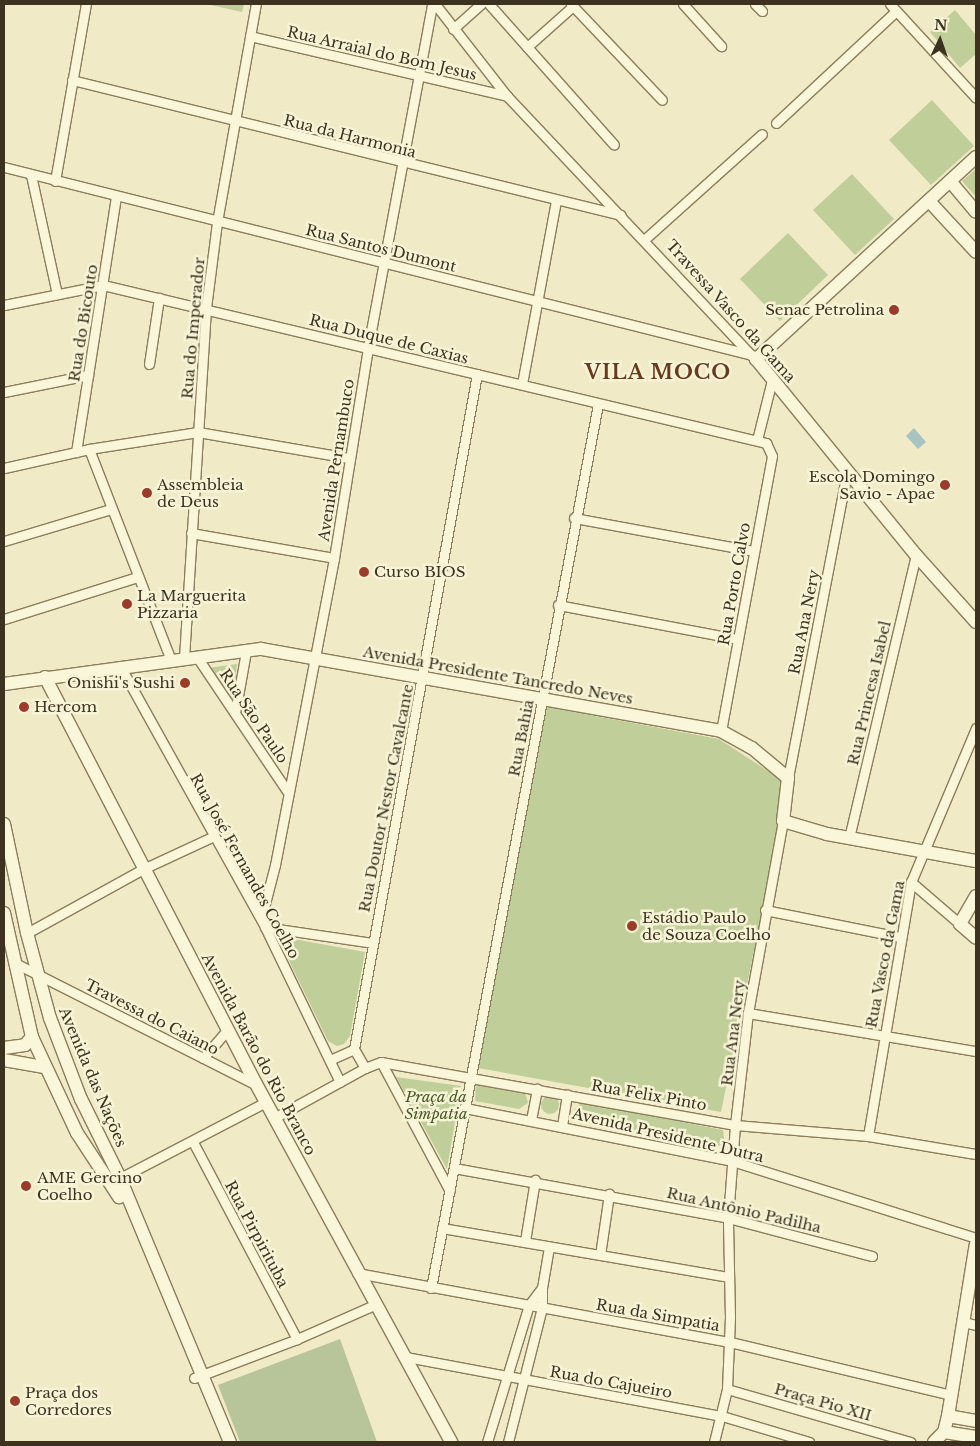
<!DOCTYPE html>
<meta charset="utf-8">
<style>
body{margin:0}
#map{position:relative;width:980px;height:1446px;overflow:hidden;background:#f0eac6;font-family:"Libre Baskerville",serif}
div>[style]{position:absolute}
.green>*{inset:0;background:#c0cf9a}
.round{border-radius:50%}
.cemetery>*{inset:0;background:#b8c499}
.water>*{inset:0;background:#a8c4c0}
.roads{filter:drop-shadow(1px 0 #8c7d5b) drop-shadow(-1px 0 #8c7d5b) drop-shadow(0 1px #8c7d5b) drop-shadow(0 -1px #8c7d5b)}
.street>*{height:9px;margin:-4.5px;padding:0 4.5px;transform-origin:4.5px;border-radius:4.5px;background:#faf6da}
.secondary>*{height:12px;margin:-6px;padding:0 6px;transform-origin:6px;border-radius:6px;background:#faf6da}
.dots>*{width:14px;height:14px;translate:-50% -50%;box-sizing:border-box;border:2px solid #f7f3d6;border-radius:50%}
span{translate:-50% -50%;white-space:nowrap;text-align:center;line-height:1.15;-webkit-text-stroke:5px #f7f3d6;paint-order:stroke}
.street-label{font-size:15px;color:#3c321f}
.poi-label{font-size:15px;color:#3c321f}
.right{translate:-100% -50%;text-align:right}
.left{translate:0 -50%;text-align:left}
.park-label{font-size:15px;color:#445925;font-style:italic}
.district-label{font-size:20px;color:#6a3a1d;font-weight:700;letter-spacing:1px}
.frame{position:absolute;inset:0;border:5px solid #3c321f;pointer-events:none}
.north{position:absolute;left:915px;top:15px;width:50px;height:50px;-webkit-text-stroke:4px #f7f3d6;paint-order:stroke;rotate:3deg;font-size:14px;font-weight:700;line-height:20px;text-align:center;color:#3c321f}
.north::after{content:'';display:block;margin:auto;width:18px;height:22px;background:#3c321f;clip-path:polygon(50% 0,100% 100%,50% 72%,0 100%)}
</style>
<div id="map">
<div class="green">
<div style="clip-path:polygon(206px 4px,244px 4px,242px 12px)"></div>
<div style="clip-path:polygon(955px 10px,976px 35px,976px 54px,960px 68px,930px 32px)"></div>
<div style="clip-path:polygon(932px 100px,974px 146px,931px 185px,889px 140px)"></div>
<div style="clip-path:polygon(976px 169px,976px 197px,962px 181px)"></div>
<div style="clip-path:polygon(852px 174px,894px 219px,855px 255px,813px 210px)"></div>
<div style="clip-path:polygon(788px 233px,828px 275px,780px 321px,740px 279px)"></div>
<div style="clip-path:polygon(237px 664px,232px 708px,208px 668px)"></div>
<div style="clip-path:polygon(547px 707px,719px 739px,788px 784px,721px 1112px,478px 1068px)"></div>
<div style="clip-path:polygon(277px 936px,365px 952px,350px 1036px,344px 1044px,337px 1046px,328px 1041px)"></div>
<div style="clip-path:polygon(396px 1077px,461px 1086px,447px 1169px)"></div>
<div style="clip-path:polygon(479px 1082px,525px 1092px,528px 1103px,519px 1109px,475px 1101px,476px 1084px)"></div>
<div class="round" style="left:541px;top:1096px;width:18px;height:18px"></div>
<div style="clip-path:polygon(582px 1102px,723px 1130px,725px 1146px,676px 1140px,577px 1120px,574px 1110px)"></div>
</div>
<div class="cemetery">
<div style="clip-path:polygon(340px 1339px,377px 1442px,240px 1442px,218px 1385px)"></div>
</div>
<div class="water">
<div style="clip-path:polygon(914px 428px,926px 442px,918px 449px,906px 436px)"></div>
</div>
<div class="roads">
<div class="street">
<div style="left:435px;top:4px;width:117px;rotate:52deg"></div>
<div style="left:507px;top:96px;width:357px;rotate:46.7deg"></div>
<div style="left:489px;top:4px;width:188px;rotate:48.4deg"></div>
<div style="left:571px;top:4px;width:132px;rotate:46.5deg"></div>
<div style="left:683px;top:4px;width:57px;rotate:47.9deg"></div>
<div style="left:755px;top:4px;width:10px;rotate:45deg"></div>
<div style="left:890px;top:4px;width:127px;rotate:47.5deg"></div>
<div style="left:453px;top:29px;width:38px;rotate:-42deg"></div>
<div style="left:250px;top:36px;width:264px;rotate:13.1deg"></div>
<div style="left:527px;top:47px;width:62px;rotate:-41.7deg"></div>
<div style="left:72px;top:80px;width:565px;rotate:13.82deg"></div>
<div style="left:776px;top:123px;width:164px;rotate:-43deg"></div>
<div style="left:4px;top:167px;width:771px;rotate:14.11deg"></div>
<div style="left:31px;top:175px;width:122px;rotate:77.7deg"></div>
<div style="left:55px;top:181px;width:180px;rotate:-80.1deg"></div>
<div style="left:645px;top:239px;width:157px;rotate:-41.9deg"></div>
<div style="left:4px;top:305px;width:101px;rotate:-11.4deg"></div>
<div style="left:103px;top:285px;width:682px;rotate:13.4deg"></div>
<div style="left:766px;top:443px;width:14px;rotate:65deg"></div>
<div style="left:772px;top:456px;width:280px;rotate:100.5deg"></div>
<div style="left:149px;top:364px;width:67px;rotate:-81.4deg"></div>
<div style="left:522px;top:384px;width:186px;rotate:-79.5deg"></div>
<div style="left:4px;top:392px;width:86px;rotate:-11.4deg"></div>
<div style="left:757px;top:440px;width:62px;rotate:-76deg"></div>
<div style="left:89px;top:449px;width:226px;rotate:68.8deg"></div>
<div style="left:76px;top:452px;width:257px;rotate:-81.1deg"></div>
<div style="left:4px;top:468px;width:87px;rotate:-12.6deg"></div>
<div style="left:89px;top:449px;width:110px;rotate:-8.9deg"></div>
<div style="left:198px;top:432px;width:153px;rotate:9.8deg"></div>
<div style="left:574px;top:518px;width:183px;rotate:10.4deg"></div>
<div style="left:191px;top:533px;width:145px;rotate:9.9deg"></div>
<div style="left:4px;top:541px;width:112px;rotate:-16.7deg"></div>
<div style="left:558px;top:605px;width:183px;rotate:10.7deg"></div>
<div style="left:4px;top:619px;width:139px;rotate:-17.5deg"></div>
<div style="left:197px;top:657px;width:161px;rotate:56.1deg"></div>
<div style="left:184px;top:658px;width:351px;rotate:-86.4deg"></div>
<div style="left:206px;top:308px;width:87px;rotate:-82.7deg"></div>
<div style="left:217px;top:222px;width:221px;rotate:-79.9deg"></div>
<div style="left:120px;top:666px;width:299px;rotate:60.9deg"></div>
<div style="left:265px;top:927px;width:172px;rotate:64.2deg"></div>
<div style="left:235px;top:713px;width:63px;rotate:-79.9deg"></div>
<div style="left:788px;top:778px;width:313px;rotate:-79.1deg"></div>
<div style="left:849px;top:838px;width:291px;rotate:-76.7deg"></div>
<div style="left:911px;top:882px;width:65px;rotate:40.6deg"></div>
<div style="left:765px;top:910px;width:138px;rotate:11.3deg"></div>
<div style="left:261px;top:919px;width:56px;rotate:-75.5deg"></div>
<div style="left:275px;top:865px;width:313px;rotate:-79.1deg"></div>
<div style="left:334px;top:558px;width:214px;rotate:-80.8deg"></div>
<div style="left:368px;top:347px;width:349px;rotate:-79.4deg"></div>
<div style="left:265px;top:927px;width:109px;rotate:8.4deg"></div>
<div style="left:27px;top:933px;width:132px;rotate:-28.9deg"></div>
<div style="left:143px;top:869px;width:76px;rotate:-24.9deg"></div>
<div style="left:15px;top:963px;width:269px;rotate:26.8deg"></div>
<div style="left:748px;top:1013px;width:231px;rotate:9.5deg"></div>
<div style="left:354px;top:1049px;width:686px;rotate:-79.67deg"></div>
<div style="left:203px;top:1058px;width:37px;rotate:-49deg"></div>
<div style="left:332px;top:1059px;width:24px;rotate:-24deg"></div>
<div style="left:354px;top:1049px;width:22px;rotate:60deg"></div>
<div style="left:365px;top:1068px;width:17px;rotate:-21deg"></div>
<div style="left:381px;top:1062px;width:360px;rotate:10.1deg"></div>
<div style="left:735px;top:1125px;width:133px;rotate:4.7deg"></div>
<div style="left:868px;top:1136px;width:109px;rotate:9.5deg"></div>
<div style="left:381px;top:1062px;width:146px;rotate:61.9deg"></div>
<div style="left:465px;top:1108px;width:272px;rotate:11.2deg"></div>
<div style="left:732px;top:1161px;width:256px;rotate:17.5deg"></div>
<div style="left:274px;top:1118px;width:104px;rotate:-28.8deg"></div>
<div style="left:531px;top:1120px;width:32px;rotate:-79deg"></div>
<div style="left:562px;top:1126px;width:32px;rotate:-81deg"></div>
<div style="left:868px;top:1136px;width:258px;rotate:-80.4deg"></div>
<div style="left:911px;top:882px;width:167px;rotate:-67.1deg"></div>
<div style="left:193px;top:1142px;width:223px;rotate:62.2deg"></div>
<div style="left:454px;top:1168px;width:279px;rotate:10.3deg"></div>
<div style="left:728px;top:1218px;width:149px;rotate:14.8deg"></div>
<div style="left:120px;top:1178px;width:165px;rotate:-27.5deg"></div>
<div style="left:442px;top:1228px;width:290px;rotate:9.7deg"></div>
<div style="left:525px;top:1241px;width:62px;rotate:-80.7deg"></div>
<div style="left:600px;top:1255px;width:62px;rotate:-81.6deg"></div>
<div style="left:357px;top:1273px;width:379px;rotate:10.5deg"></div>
<div style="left:730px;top:1342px;width:227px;rotate:13.5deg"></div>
<div style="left:431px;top:1288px;width:900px;rotate:-79.3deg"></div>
<div style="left:963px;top:1322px;width:13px;rotate:13deg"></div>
<div style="left:406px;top:1357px;width:321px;rotate:10.6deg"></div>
<div style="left:722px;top:1416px;width:91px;rotate:16.6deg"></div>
<div style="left:194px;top:1378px;width:110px;rotate:-20.7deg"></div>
<div style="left:297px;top:1339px;width:84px;rotate:-23.8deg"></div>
<div style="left:727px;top:1389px;width:191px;rotate:16.1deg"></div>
<div style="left:487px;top:1442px;width:143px;rotate:-73deg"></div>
<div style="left:529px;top:1305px;width:21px;rotate:-53deg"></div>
<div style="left:508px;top:1442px;width:138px;rotate:-75.8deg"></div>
<div style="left:542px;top:1308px;width:20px;rotate:-90deg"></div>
<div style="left:542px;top:1288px;width:42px;rotate:-80.3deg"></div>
<div style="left:714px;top:1442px;width:55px;rotate:-76.2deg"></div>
<div style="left:727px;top:1389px;width:72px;rotate:-87.6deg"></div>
<div style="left:730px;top:1317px;width:99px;rotate:-91.2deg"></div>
<div style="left:728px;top:1218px;width:93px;rotate:-85.7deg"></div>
<div style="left:735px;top:1125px;width:113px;rotate:-83.4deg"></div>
<div style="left:748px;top:1013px;width:195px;rotate:-79.7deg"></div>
</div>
<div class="secondary">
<div style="left:976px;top:157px;width:299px;rotate:137.4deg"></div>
<div style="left:756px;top:359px;width:253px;rotate:50.8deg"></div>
<div style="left:916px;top:555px;width:90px;rotate:48.2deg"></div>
<div style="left:950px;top:181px;width:40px;rotate:50deg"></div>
<div style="left:929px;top:201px;width:69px;rotate:47.3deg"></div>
<div style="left:45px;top:677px;width:458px;rotate:62.6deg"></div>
<div style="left:256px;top:1084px;width:408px;rotate:61.4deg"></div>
<div style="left:4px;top:684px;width:259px;rotate:-7.8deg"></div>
<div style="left:261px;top:649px;width:467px;rotate:10.1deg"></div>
<div style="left:721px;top:731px;width:35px;rotate:29deg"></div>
<div style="left:752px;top:748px;width:47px;rotate:39.8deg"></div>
<div style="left:788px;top:778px;width:43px;rotate:96.6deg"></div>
<div style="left:783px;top:821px;width:46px;rotate:16.5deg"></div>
<div style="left:827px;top:834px;width:151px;rotate:10.3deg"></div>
<div style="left:4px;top:824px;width:111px;rotate:78.1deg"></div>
<div style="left:27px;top:933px;width:88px;rotate:74.9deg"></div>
<div style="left:50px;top:1018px;width:87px;rotate:69.1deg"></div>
<div style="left:81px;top:1099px;width:88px;rotate:63.7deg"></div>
<div style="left:120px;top:1178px;width:286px;rotate:67.4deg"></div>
<div style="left:976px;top:896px;width:32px;rotate:120deg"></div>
<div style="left:960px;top:924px;width:21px;rotate:41deg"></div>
<div style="left:4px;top:913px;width:127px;rotate:77.3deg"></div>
<div style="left:32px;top:1037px;width:106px;rotate:64.9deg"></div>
<div style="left:77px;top:1133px;width:77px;rotate:56.7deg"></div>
<div style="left:4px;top:1048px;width:21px;rotate:-8deg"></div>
<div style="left:25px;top:1045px;width:11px;rotate:-49deg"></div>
<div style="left:4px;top:1060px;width:41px;rotate:9.9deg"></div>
<div style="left:948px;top:1416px;width:28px;rotate:10deg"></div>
<div style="left:944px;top:1432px;width:32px;rotate:9deg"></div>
<div style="left:934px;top:1442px;width:14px;rotate:-45deg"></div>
<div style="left:944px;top:1432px;width:16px;rotate:-76deg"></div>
<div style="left:948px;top:1416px;width:174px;rotate:-80.8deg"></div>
</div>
</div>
<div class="dots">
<div style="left:894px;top:310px;background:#9d3b29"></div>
<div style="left:945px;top:485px;background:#9d3b29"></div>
<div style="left:147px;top:493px;background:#9d3b29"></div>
<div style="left:364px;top:572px;background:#9d3b29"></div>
<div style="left:127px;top:604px;background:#9d3b29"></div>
<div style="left:185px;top:683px;background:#9d3b29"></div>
<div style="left:24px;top:707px;background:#9d3b29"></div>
<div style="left:632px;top:926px;background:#9d3b29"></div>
<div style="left:26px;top:1186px;background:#9d3b29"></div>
<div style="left:15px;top:1401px;background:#9d3b29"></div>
</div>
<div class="street-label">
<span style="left:382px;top:53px;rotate:13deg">Rua Arraial do Bom Jesus</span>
<span style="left:350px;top:136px;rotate:14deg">Rua da Harmonia</span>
<span style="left:381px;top:248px;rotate:14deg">Rua Santos Dumont</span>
<span style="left:731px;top:311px;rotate:48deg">Travessa Vasco da Gama</span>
<span style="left:83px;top:323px;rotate:-81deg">Rua do Bicouto</span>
<span style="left:193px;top:328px;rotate:-85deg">Rua do Imperador</span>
<span style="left:389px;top:339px;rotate:14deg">Rua Duque de Caxias</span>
<span style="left:336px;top:460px;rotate:-81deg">Avenida Pernambuco</span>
<span style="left:734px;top:584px;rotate:-80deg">Rua Porto Calvo</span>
<span style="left:804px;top:622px;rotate:-79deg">Rua Ana Nery</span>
<span style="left:498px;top:675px;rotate:10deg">Avenida Presidente Tancredo Neves</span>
<span style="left:869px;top:693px;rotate:-77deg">Rua Princesa Isabel</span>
<span style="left:254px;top:716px;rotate:56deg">Rua São Paulo</span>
<span style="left:521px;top:738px;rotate:-79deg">Rua Bahia</span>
<span style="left:386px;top:798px;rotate:-79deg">Rua Doutor Nestor Cavalcante</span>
<span style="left:245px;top:866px;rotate:61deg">Rua José Fernandes Coelho</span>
<span style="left:885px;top:954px;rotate:-79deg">Rua Vasco da Gama</span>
<span style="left:152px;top:1017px;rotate:27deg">Travessa do Caiano</span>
<span style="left:733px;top:1033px;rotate:-83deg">Rua Ana Nery</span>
<span style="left:259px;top:1054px;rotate:62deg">Avenida Barão do Rio Branco</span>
<span style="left:93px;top:1077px;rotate:67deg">Avenida das Nações</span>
<span style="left:649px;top:1095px;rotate:10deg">Rua Felix Pinto</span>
<span style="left:668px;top:1135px;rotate:13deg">Avenida Presidente Dutra</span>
<span style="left:744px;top:1210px;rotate:13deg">Rua Antônio Padilha</span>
<span style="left:257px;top:1234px;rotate:62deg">Rua Pirpirituba</span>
<span style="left:658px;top:1315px;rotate:10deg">Rua da Simpatia</span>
<span style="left:611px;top:1382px;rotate:10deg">Rua do Cajueiro</span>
<span style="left:823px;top:1402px;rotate:16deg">Praça Pio XII</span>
</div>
<div class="poi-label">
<span class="right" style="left:884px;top:310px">Senac Petrolina</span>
<span class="right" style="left:935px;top:485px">Escola Domingo<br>Savio - Apae</span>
<span class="left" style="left:157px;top:493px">Assembleia<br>de Deus</span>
<span class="left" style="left:374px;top:572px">Curso BIOS</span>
<span class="left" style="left:137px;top:604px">La Marguerita<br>Pizzaria</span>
<span class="right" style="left:175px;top:683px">Onishi's Sushi</span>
<span class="left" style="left:34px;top:707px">Hercom</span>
<span class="left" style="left:642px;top:926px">Estádio Paulo<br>de Souza Coelho</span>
<span class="left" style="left:37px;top:1186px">AME Gercino<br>Coelho</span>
<span class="left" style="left:25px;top:1401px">Praça dos<br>Corredores</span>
</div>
<div class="park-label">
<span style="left:436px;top:1105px">Praça da<br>Simpatia</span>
</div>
<div class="district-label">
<span style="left:658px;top:372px">VILA MOCO</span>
</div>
<div class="frame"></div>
<div class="north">N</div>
</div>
